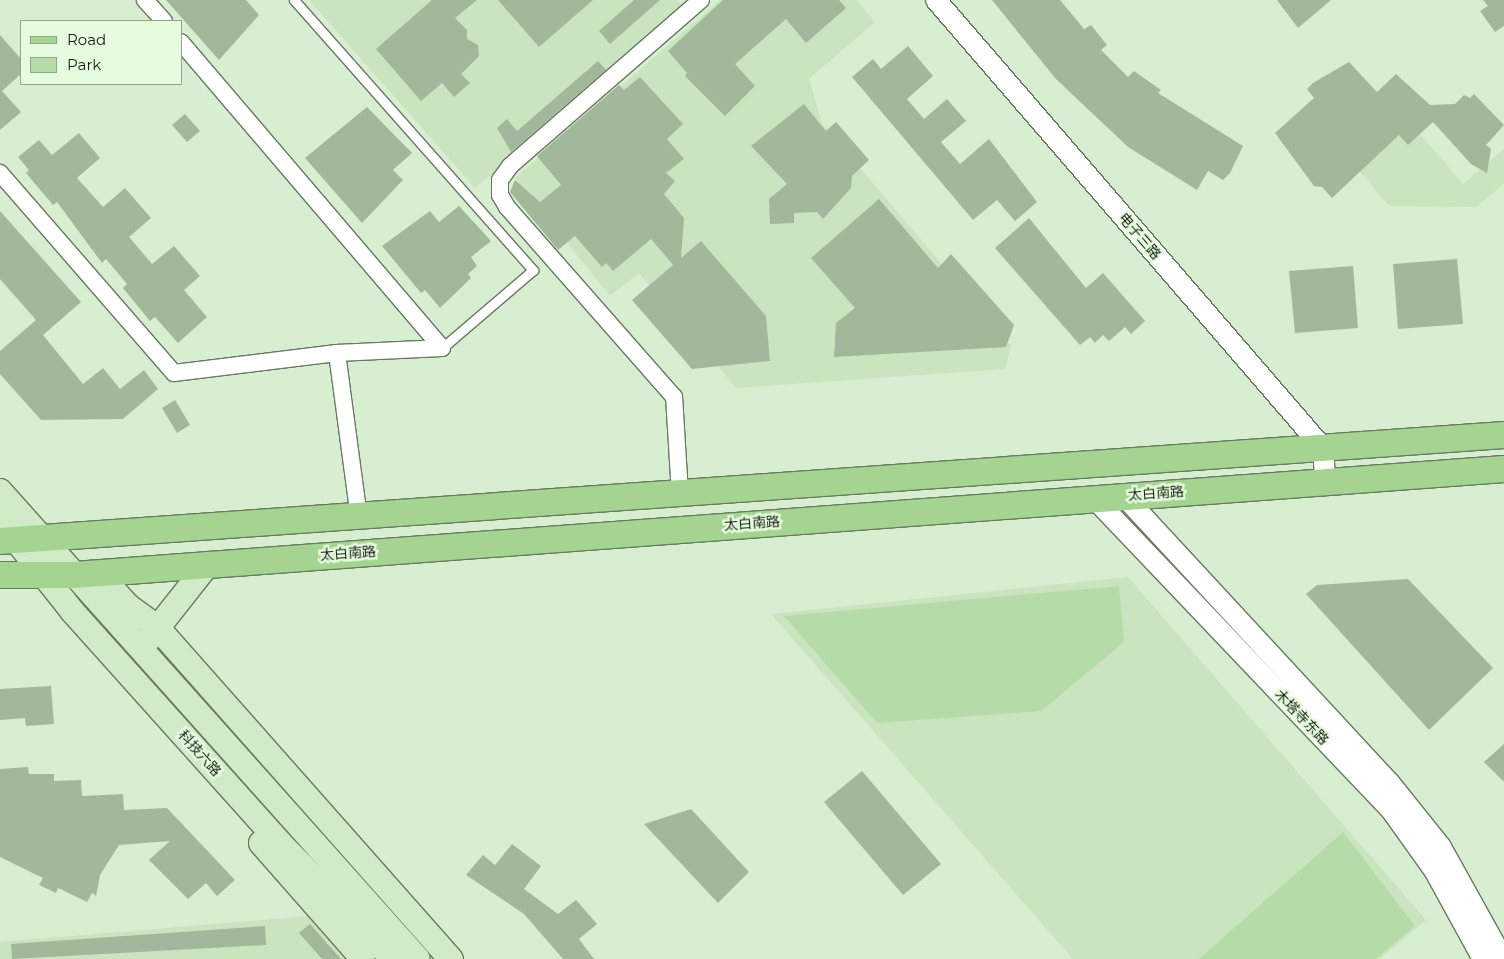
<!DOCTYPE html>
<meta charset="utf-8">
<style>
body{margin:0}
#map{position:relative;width:1504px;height:959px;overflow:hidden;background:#d8eed1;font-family:Montserrat,"Noto Sans SC",sans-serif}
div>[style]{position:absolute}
.built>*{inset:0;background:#cae4c0}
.green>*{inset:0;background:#b5dca8}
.building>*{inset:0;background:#a2b89b}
.roads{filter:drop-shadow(1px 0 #687b61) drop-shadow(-1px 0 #687b61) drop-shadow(0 1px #687b61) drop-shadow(0 -1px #687b61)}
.service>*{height:9px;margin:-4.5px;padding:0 4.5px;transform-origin:4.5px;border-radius:4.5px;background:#fff}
.minor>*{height:16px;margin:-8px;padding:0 8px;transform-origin:8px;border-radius:8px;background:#fff}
.tertiary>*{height:20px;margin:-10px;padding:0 10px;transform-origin:10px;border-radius:10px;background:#fff}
.secondary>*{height:24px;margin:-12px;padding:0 12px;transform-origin:12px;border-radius:12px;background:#d1eac8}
.primary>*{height:26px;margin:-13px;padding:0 13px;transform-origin:13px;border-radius:13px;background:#a4d490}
span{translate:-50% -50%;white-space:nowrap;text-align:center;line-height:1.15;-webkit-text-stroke:5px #e5fcde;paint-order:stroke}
.street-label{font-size:14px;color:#181f15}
.legend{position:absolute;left:20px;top:20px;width:162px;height:65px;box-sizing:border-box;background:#e5fcde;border:1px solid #93a48e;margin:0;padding:6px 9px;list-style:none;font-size:15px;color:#181f15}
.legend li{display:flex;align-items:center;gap:10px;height:25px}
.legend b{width:25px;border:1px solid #93a48e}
</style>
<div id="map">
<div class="built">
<div style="clip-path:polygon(309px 0,677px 0,684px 7px,475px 188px)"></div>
<div style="clip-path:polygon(720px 0,856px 0,875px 22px,809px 79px,822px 123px,1011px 346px,1005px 369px,736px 388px,639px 273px,610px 296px,515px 178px)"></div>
<div style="clip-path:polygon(1408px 120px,1463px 184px,1504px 149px,1504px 183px,1477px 207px,1389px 206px,1355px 166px)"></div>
<div style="clip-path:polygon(1128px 577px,1426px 920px,1380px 959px,1073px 959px,771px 614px)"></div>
<div style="clip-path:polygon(309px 916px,346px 959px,0 959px,0 942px)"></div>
</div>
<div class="green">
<div style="clip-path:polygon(1119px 586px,1124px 642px,1041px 711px,877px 723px,784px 616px)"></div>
<div style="clip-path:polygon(1343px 832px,1415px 926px,1376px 959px,1199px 959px)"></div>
</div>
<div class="building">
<div style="clip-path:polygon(166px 0,246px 0,259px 15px,219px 60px)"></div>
<div style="clip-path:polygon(432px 0,477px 0,455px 18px,467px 30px,467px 39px,478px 45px,479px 56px,461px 74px,470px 83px,454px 97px,442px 83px,421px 101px,376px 49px)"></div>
<div style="clip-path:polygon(498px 0,593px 0,539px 47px)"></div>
<div style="clip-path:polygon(634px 0,660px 0,610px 44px,599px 31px)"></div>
<div style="clip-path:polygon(723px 0,839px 0,846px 8px,806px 43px,786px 19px,735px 64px,755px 86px,725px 116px,685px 76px,687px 73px,668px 51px)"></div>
<div style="clip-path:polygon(992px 0,1060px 0,1084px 29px,1091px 25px,1107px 45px,1101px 50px,1128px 77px,1134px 71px,1161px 90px,1158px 93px,1243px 146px,1230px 173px,1223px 180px,1208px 171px,1197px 190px,1128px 147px,1056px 79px)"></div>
<div style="clip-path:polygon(1277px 0,1331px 0,1298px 28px)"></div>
<div style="clip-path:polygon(1483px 0,1504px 0,1504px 26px,1495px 32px,1480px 11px,1488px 6px)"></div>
<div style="clip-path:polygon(0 35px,21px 59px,21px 74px,2px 91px,21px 112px,0 130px)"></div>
<div style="clip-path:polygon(908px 46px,933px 76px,907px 99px,924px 119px,947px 99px,966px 121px,941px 142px,960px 164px,989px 139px,1037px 202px,1015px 221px,997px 200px,973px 220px,852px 77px,873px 59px,881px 69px)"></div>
<div style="clip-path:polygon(598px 61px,606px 70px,511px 152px,497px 128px,507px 119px,517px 131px)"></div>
<div style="clip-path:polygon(1349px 62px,1377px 92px,1396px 74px,1430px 105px,1455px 104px,1464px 95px,1470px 98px,1474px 94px,1504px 125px,1486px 145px,1491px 149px,1487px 173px,1471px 164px,1433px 122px,1408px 145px,1399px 135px,1332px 198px,1322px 187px,1314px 186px,1275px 133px,1314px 98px,1307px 89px,1313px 83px)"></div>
<div style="clip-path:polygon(640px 77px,683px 124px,667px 139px,684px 159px,666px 173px,675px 181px,664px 194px,684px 218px,681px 258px,701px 241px,766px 316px,770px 361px,692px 369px,632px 300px,673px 265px,651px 239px,613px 271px,606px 263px,602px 267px,575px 236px,558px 250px,510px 192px,515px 180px,540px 202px,561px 185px,537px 156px,619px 85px,624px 90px)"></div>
<div style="clip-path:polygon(804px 104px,826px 131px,836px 122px,869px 160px,852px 176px,851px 188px,823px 219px,817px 212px,794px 213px,794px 223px,770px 224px,769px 199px,787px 184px,751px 146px)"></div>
<div style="clip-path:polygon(367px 107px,412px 153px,393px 170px,403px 180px,362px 223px,305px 158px)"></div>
<div style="clip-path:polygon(185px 114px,200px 131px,187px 142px,172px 125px)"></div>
<div style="clip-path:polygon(79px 133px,100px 158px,77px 178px,103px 207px,125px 188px,151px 218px,129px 237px,152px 264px,174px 246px,200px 276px,184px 290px,207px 317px,178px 343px,155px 317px,150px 321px,123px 288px,127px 284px,106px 259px,102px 263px,57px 202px,53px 205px,26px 173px,29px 170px,18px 157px,39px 140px,52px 155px)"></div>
<div style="clip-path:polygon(879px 199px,938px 268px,951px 254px,1014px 325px,1006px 347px,834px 357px,836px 323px,855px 308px,811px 258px)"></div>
<div style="clip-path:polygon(459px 206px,491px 241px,471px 257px,477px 266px,468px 274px,471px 278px,440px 308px,425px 290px,421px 293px,382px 246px,430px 211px,439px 222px)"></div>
<div style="clip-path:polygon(0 211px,81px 302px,43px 335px,83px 384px,103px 368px,120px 389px,144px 370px,158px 389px,123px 419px,41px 420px,0 374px,0 351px,36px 320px,0 279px)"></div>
<div style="clip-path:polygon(1029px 218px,1086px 288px,1103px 273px,1145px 321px,1131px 334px,1125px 327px,1109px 341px,1103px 335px,1095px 343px,1090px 337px,1080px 345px,995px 248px)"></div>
<div style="clip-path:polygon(1457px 259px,1463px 324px,1398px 329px,1393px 264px)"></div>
<div style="clip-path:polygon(1353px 266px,1358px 328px,1295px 333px,1289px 271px)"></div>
<div style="clip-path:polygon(175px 400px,190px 425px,177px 433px,162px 408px)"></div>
<div style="clip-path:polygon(1408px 579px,1493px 668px,1429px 730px,1306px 594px,1317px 585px)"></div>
<div style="clip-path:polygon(51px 686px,54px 724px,26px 726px,25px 718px,0 720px,0 689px)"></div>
<div style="clip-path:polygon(1504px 744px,1504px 782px,1484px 762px)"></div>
<div style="clip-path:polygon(28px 767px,29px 774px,54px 774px,54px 781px,81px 780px,82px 796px,123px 794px,124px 810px,167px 808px,235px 880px,217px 896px,206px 883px,188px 899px,149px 860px,170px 841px,119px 845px,100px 875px,96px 896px,92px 893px,87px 902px,58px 888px,56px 893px,39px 885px,43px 878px,0 857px,0 769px)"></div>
<div style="clip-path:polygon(862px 771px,941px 864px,903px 895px,824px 802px)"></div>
<div style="clip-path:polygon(691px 809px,749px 872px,718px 903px,644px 824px)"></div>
<div style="clip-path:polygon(512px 844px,541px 866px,524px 889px,558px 914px,576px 900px,597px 924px,579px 939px,594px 959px,563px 959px,524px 914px,466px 875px,483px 855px,495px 865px)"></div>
<div style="clip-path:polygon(310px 924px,341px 959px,322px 959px,299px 933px)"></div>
<div style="clip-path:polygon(265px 926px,266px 945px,12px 959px,11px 944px)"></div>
</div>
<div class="roads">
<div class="service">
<div style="left:294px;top:0;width:361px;rotate:48.5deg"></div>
<div style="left:533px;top:270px;width:120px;rotate:139.4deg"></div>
</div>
<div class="minor">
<div style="left:145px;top:0;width:28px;rotate:48deg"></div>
<div style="left:0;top:173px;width:265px;rotate:49deg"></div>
<div style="left:174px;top:373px;width:164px;rotate:-7deg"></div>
<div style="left:337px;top:353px;width:105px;rotate:-2.7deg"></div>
<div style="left:442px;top:348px;width:402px;rotate:-130.5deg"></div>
<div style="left:337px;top:353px;width:165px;rotate:82.4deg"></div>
<div style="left:680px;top:494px;width:97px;rotate:-93.5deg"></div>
<div style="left:674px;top:397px;width:253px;rotate:-131.3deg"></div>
<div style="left:507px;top:207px;width:14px;rotate:-120deg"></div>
<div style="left:500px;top:195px;width:15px;rotate:-90deg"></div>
<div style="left:500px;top:180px;width:17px;rotate:-54deg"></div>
<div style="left:510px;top:166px;width:253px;rotate:-41deg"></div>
</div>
<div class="tertiary">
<div style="left:936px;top:0;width:592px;rotate:49.18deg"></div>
<div style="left:1323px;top:448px;width:32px;rotate:86deg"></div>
<div style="left:1123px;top:495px;width:391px;rotate:47.2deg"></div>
<div style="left:1389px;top:782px;width:83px;rotate:51.3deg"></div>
<div style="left:1441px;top:847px;width:128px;rotate:61deg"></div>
<div style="left:1093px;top:497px;width:432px;rotate:46.4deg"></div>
<div style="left:1391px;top:810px;width:74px;rotate:54.4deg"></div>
<div style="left:1434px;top:870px;width:102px;rotate:61.2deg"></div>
</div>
<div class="secondary">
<div style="left:0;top:491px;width:627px;rotate:48.23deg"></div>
<div style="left:0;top:520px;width:116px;rotate:51.6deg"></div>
<div style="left:72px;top:611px;width:314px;rotate:48.1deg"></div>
<div style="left:282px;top:845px;width:159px;rotate:45.8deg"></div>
<div style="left:98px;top:573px;width:45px;rotate:47.7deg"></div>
<div style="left:128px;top:606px;width:34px;rotate:36deg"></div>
<div style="left:156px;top:626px;width:445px;rotate:48.5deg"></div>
<div style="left:148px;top:640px;width:97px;rotate:-51.7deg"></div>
<div style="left:261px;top:843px;width:154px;rotate:48.7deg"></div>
</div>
<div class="primary">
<div style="left:0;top:541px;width:1508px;rotate:-4.03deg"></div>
<div style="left:0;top:575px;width:74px"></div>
<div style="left:74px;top:575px;width:1434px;rotate:-4.24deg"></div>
</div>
</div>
<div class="street-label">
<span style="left:1140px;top:236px;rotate:49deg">电子三路</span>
<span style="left:1156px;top:493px;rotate:-4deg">太白南路</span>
<span style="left:752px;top:523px;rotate:-4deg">太白南路</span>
<span style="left:348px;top:553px;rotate:-4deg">太白南路</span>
<span style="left:1302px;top:717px;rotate:46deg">木塔寺东路</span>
<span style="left:200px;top:753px;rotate:48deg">科技六路</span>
</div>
<ul class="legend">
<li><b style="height:6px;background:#a4d490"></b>Road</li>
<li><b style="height:14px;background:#b5dca8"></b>Park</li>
</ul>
</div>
